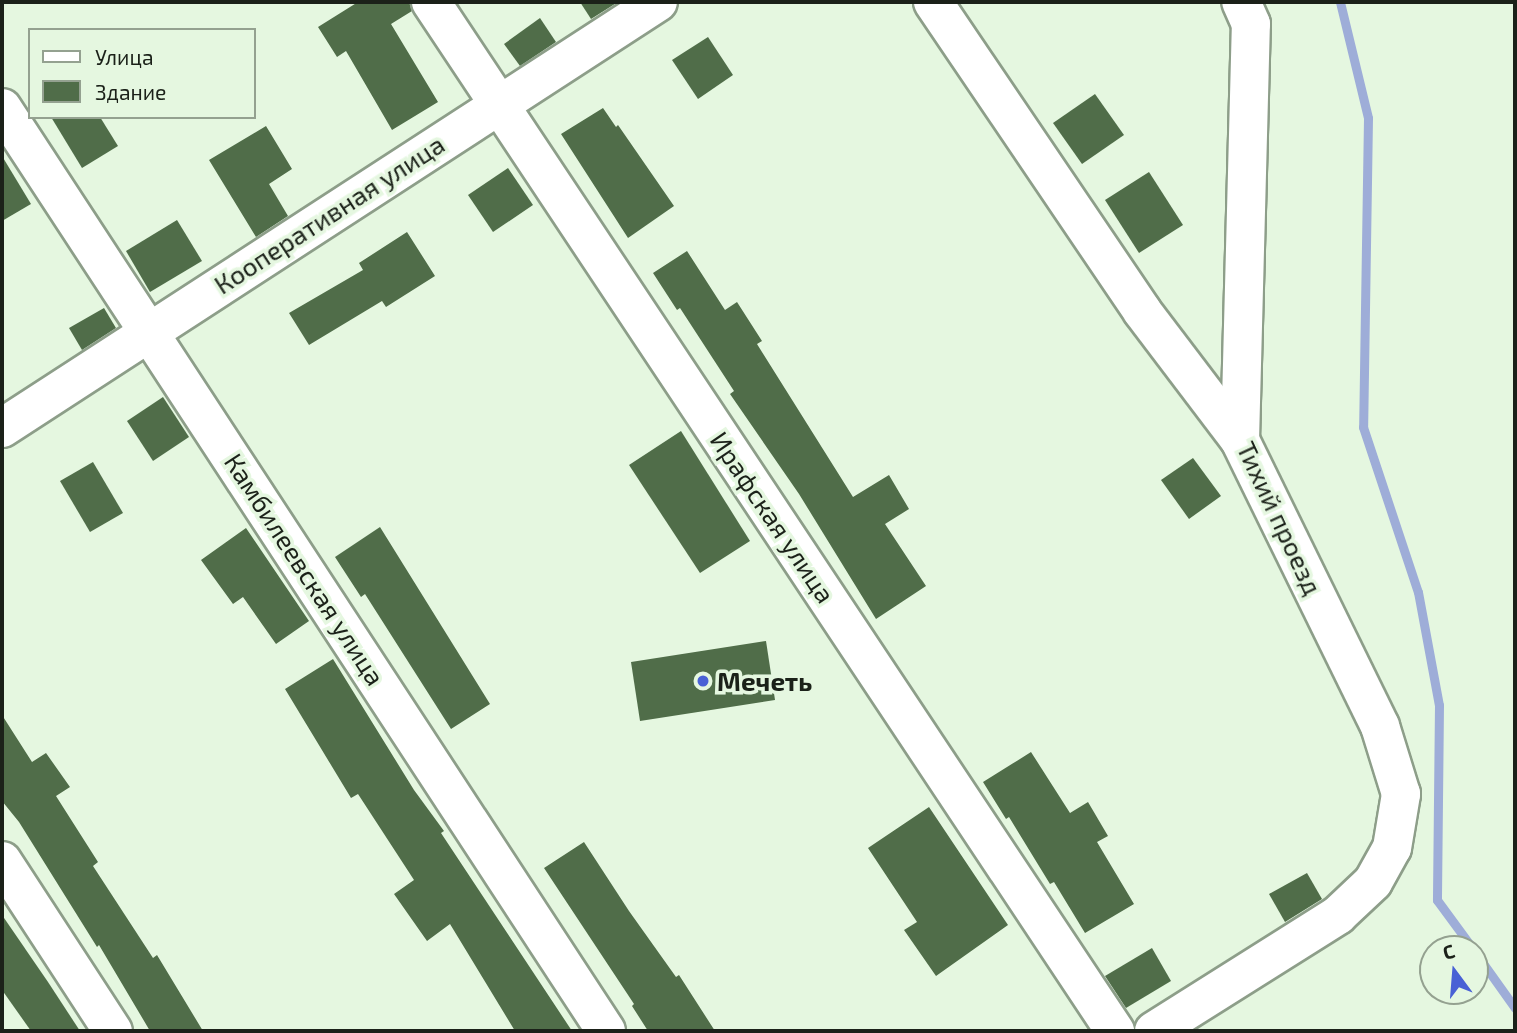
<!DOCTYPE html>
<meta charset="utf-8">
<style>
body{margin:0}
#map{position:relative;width:1517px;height:1033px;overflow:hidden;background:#e5f7e0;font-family:"Exo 2",sans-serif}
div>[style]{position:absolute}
.stream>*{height:9px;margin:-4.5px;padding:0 4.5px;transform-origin:4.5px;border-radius:4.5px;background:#9eadd8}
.building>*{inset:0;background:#506d49}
.roads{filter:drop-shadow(2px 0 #8d9e89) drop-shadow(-2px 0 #8d9e89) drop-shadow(0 2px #8d9e89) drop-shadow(0 -2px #8d9e89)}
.minor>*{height:38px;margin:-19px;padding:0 19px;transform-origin:19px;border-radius:19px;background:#fff}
.dots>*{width:19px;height:19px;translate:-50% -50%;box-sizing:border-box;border:4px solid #e5f7e0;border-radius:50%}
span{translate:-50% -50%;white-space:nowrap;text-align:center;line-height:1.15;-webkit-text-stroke:7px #e5f7e0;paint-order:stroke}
.street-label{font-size:26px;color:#1b2119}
.poi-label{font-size:26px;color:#1b2119;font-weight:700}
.left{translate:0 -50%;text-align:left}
.frame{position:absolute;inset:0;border:4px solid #1b2119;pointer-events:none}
.legend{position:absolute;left:28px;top:28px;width:228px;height:91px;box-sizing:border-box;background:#e5f7e0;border:2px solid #94a190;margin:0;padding:9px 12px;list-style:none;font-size:21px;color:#1b2119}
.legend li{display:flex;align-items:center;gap:14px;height:35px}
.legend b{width:35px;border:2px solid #94a190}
.north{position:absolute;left:1419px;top:935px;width:70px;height:70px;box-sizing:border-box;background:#e5f7e0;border:2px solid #94a190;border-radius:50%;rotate:344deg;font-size:19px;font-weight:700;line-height:28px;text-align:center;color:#1b2119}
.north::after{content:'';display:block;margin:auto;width:24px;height:32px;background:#4961d5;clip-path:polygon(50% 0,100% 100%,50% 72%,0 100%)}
</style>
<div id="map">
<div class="stream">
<div style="left:1340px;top:2px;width:119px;rotate:76.4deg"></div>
<div style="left:1368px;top:118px;width:309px;rotate:90.9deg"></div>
<div style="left:1363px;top:427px;width:174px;rotate:71.6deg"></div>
<div style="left:1418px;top:592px;width:115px;rotate:79.5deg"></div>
<div style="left:1439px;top:705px;width:195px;rotate:90.6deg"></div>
<div style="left:1437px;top:900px;width:61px;rotate:53.7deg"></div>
<div style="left:1475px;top:952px;width:69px;rotate:54.5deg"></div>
</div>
<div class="building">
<div style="clip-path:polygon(358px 2px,409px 2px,412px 11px,391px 24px,438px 102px,392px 130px,346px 51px,337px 57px,318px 27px)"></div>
<div style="clip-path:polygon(580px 2px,618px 2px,591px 19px)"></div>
<div style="clip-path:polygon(540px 18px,556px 42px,520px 66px,504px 44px)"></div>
<div style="clip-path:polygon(708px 37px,733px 75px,698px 99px,672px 60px)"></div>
<div style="clip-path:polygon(1095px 94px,1124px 135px,1082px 164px,1053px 123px)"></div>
<div style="clip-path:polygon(603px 108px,616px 127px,618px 125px,674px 206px,628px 238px,561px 134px)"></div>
<div style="clip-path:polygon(51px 117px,100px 117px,118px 146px,82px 168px)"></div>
<div style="clip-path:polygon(266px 126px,292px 169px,269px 184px,288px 216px,256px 237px,209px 160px)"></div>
<div style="clip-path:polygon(2px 156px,31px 204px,2px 221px)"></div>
<div style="clip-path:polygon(508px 168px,533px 205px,493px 232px,468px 195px)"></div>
<div style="clip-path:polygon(1149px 172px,1183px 225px,1139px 253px,1105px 200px)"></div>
<div style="clip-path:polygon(177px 220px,202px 261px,150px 292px,126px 251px)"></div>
<div style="clip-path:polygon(407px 232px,435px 276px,386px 307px,382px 301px,309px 345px,289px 313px,363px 270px,359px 263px)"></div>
<div style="clip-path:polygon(687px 251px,725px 310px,737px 302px,762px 341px,757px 344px,853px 497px,889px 475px,909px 509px,885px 524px,926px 586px,876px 619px,799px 494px,730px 394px,734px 391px,680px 308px,677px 310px,653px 273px)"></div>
<div style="clip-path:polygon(104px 308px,116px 328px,82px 350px,69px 328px)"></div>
<div style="clip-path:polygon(163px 397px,189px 437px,153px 461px,127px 421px)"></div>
<div style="clip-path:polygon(681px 431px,750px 541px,700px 573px,629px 465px)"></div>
<div style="clip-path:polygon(1193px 458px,1221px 496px,1189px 519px,1161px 480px)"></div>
<div style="clip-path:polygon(93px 462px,123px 513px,90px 532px,60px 481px)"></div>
<div style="clip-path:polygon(380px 527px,490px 704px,451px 729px,365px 594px,361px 597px,335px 557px)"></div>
<div style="clip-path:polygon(246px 528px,309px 621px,276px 644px,243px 597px,233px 604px,201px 560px)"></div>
<div style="clip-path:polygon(766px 641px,775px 700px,640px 721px,631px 662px)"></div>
<div style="clip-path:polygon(333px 659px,414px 790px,444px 831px,441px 833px,572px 1031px,515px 1031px,450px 924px,427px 941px,394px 894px,414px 880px,358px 794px,351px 798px,285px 689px)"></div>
<div style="clip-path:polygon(2px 715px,32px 762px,46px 753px,70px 787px,56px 796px,98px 862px,93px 866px,153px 958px,157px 955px,203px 1031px,150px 1031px,99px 945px,97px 947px,19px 822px,2px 801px)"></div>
<div style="clip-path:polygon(1031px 752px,1070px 813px,1088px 802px,1108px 836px,1097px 842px,1134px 904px,1085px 933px,1054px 882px,1050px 884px,1009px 817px,1006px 819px,983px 782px)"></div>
<div style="clip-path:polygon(929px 807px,1008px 925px,936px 976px,904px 930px,917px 922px,868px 848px)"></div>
<div style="clip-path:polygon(584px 842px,629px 911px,676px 977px,679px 975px,715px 1031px,648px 1031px,632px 1006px,634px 1004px,544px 868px)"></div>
<div style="clip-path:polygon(1307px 873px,1322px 899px,1285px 922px,1269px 894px)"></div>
<div style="clip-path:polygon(2px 915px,48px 982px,80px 1031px,31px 1031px,2px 990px)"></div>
<div style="clip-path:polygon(1152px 948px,1171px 981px,1126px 1008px,1105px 976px)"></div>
</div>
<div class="roads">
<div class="minor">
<div style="left:431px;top:2px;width:1236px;rotate:56.39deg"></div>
<div style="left:933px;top:2px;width:373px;rotate:55.9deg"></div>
<div style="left:1142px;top:311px;width:162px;rotate:52.8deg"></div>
<div style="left:2px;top:108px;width:1103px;rotate:56.8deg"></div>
<div style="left:2px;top:428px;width:782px;rotate:-33deg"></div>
<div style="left:2px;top:861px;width:203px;rotate:56.9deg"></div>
<div style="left:1154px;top:1031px;width:218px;rotate:-32.2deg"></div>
<div style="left:1338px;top:915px;width:48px;rotate:-43.3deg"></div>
<div style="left:1373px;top:882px;width:39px;rotate:-61deg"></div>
<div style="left:1392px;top:848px;width:55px;rotate:-80.5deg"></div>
<div style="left:1401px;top:794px;width:71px;rotate:-107.2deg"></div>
<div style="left:1380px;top:726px;width:318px;rotate:-116.1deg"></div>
<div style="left:1240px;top:440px;width:416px;rotate:-88.5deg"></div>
<div style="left:1251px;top:24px;width:24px;rotate:-114deg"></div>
</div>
</div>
<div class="dots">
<div style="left:703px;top:681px;background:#4961d5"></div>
</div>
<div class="street-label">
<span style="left:329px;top:214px;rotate:-33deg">Кооперативная улица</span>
<span style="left:773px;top:517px;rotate:56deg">Ирафская улица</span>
<span style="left:1280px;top:518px;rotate:65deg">Тихий проезд</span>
<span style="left:305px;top:569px;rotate:57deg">Камбилеевская улица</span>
</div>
<div class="poi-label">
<span class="left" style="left:717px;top:681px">Мечеть</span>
</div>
<div class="frame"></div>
<ul class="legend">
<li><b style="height:9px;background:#fff"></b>Улица</li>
<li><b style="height:19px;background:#506d49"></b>Здание</li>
</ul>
<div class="north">С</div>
</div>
